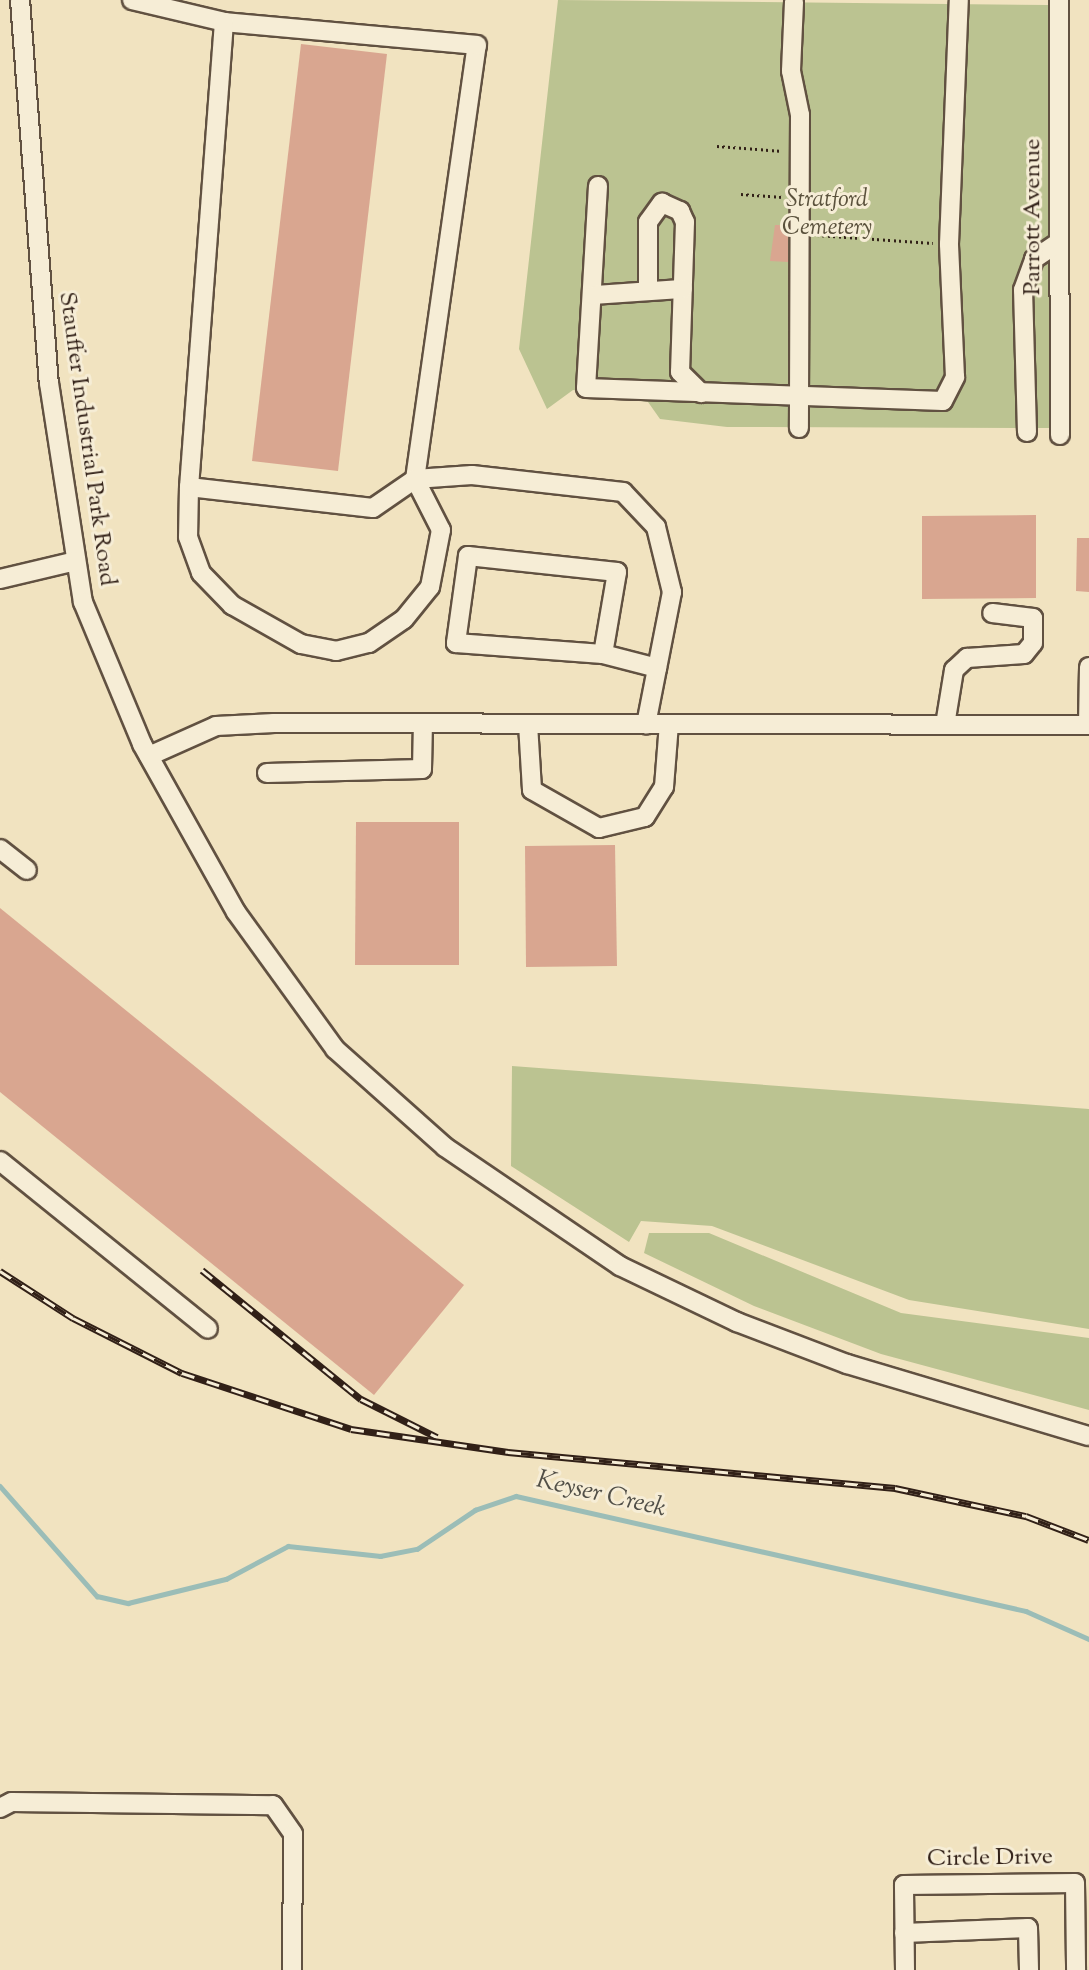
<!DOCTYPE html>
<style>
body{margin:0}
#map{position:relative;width:1089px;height:1970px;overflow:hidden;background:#f1e3c0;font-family:"Sorts Mill Goudy",serif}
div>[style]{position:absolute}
.green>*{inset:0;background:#bbc391}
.stream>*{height:4.5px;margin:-2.25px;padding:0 2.25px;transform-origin:2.25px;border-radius:2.25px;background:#9bbdb7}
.building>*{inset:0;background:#d9a690}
.path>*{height:2.5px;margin-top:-1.25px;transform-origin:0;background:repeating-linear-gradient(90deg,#312017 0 2px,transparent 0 5.5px)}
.roads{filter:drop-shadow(2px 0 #615141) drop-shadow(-2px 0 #615141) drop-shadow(0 2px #615141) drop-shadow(0 -2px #615141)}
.minor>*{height:18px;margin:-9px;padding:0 9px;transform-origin:9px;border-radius:9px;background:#f6edd6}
.rail>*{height:7px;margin-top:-3.5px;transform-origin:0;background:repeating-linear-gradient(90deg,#f6edd6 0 13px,#312017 0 26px);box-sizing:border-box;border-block:2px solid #312017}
span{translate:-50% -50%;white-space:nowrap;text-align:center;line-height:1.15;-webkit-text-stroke:6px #f6edd6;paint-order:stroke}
.park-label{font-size:24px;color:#5a513c;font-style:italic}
.street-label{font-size:24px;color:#312017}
.water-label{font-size:26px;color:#514f47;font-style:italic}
</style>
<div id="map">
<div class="green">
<div style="clip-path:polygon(558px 0,1048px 5px,1054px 428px,727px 427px,660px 419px,648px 402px,573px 390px,547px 409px,519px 349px)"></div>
<div style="clip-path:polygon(512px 1066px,1089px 1109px,1089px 1329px,909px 1300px,712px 1226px,641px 1221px,629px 1242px,511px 1166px)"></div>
<div style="clip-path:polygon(649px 1233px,709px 1233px,901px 1313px,1089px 1338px,1089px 1410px,881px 1354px,754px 1306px,644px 1253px)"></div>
</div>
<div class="stream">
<div style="left:0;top:1486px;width:147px;rotate:48.6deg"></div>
<div style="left:97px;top:1596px;width:32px;rotate:13deg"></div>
<div style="left:128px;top:1603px;width:101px;rotate:-13.8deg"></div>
<div style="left:226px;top:1579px;width:70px;rotate:-28deg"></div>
<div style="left:288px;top:1546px;width:93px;rotate:6.2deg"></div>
<div style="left:380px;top:1556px;width:38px;rotate:-11deg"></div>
<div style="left:417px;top:1549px;width:70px;rotate:-33.9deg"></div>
<div style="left:475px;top:1510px;width:43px;rotate:-18.9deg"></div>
<div style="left:516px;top:1496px;width:523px;rotate:12.71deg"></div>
<div style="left:1026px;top:1611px;width:69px;rotate:24deg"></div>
</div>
<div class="building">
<div style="clip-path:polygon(301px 44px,387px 54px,338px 471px,252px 461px)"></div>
<div style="clip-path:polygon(775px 225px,788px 225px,788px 262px,770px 261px)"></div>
<div style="clip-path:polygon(1036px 515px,1036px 598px,922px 599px,922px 516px)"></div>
<div style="clip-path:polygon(1077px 538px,1089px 538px,1089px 592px,1076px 591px)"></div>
<div style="clip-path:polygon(356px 822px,459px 822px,459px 965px,355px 965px)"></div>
<div style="clip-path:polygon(615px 845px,617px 966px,526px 967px,525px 846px)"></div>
<div style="clip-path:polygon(0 908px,464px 1285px,374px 1395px,0 1092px)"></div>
</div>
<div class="path">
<div style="left:717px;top:146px;width:66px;rotate:4.3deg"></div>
<div style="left:741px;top:194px;width:42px;rotate:4.1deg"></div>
<div style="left:817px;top:235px;width:116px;rotate:3.9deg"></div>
</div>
<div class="roads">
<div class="minor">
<div style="left:20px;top:0;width:384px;rotate:85.7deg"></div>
<div style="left:49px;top:383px;width:222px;rotate:81.2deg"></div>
<div style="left:83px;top:602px;width:154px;rotate:67.4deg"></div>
<div style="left:142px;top:744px;width:193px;rotate:60.8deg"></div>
<div style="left:236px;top:912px;width:169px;rotate:54.1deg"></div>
<div style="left:335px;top:1049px;width:147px;rotate:41.7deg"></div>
<div style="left:445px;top:1147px;width:212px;rotate:34.2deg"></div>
<div style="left:620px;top:1266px;width:130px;rotate:25.6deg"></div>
<div style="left:737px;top:1322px;width:118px;rotate:20.9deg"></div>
<div style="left:847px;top:1364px;width:252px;rotate:16.6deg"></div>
<div style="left:132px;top:0;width:95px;rotate:13.4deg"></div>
<div style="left:1059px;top:0;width:435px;rotate:89.9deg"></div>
<div style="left:794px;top:2px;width:69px;rotate:92.5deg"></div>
<div style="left:791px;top:71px;width:45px;rotate:78.4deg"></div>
<div style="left:800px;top:115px;width:313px;rotate:90.2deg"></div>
<div style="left:598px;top:186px;width:202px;rotate:93.4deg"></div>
<div style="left:586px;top:388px;width:357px;rotate:2.1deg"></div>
<div style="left:943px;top:401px;width:27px;rotate:-63deg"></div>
<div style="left:955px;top:377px;width:133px;rotate:-92.6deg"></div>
<div style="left:949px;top:244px;width:244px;rotate:-87.7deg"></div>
<div style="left:648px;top:291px;width:69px;rotate:-90deg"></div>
<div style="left:648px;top:222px;width:24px;rotate:-54deg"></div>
<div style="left:662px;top:203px;width:20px;rotate:24deg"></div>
<div style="left:680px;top:211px;width:12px;rotate:66deg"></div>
<div style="left:685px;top:222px;width:150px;rotate:91.9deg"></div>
<div style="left:680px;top:372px;width:30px;rotate:45deg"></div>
<div style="left:594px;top:295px;width:89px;rotate:-3.9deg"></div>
<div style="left:1027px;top:432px;width:142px;rotate:-91.6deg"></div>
<div style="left:1023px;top:290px;width:33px;rotate:-70deg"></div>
<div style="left:1034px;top:259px;width:29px;rotate:-34deg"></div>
<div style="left:189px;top:487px;width:50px;rotate:91.1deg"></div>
<div style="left:188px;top:537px;width:38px;rotate:70deg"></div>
<div style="left:201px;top:573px;width:45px;rotate:45.9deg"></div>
<div style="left:232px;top:605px;width:79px;rotate:29.5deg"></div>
<div style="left:301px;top:644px;width:36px;rotate:11deg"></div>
<div style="left:336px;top:651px;width:34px;rotate:-14deg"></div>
<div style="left:369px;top:643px;width:42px;rotate:-34.4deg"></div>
<div style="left:404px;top:619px;width:41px;rotate:-50.9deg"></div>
<div style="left:430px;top:587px;width:58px;rotate:-79.1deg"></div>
<div style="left:441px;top:530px;width:57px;rotate:-117deg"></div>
<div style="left:415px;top:479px;width:438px;rotate:-81.9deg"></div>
<div style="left:477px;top:45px;width:254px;rotate:-174.8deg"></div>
<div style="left:224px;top:22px;width:466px;rotate:94.3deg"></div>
<div style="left:189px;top:487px;width:185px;rotate:6.5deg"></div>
<div style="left:373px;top:508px;width:51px;rotate:-34.6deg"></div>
<div style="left:415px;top:479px;width:57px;rotate:-4deg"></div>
<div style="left:472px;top:475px;width:152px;rotate:6.4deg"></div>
<div style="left:623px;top:492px;width:48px;rotate:46.7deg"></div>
<div style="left:656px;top:527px;width:67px;rotate:76.2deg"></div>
<div style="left:672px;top:592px;width:135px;rotate:101.1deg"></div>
<div style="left:0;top:579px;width:78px;rotate:-13.3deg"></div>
<div style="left:603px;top:654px;width:83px;rotate:-80.3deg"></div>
<div style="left:617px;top:572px;width:150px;rotate:-173.9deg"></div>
<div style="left:468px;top:556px;width:88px;rotate:97.9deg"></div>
<div style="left:456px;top:643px;width:147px;rotate:4.3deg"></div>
<div style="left:603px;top:654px;width:56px;rotate:14.5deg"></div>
<div style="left:528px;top:724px;width:66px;rotate:86.5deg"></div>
<div style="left:532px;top:790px;width:77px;rotate:29.6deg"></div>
<div style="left:599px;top:828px;width:47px;rotate:-13.4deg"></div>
<div style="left:645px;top:817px;width:36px;rotate:-58deg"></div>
<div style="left:664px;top:787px;width:63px;rotate:-85.5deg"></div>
<div style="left:945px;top:725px;width:56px;rotate:-80.7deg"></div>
<div style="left:954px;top:670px;width:18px;rotate:-43deg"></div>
<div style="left:967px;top:658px;width:57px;rotate:-4deg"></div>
<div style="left:1024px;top:654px;width:14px;rotate:-51deg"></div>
<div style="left:1033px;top:643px;width:25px;rotate:-90deg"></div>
<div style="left:1033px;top:618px;width:41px;rotate:-173deg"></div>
<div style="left:1088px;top:725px;width:58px;rotate:-89deg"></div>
<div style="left:149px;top:756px;width:73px;rotate:-24.1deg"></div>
<div style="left:216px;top:726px;width:58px;rotate:-3deg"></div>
<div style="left:274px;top:723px;width:815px;rotate:0.14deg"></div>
<div style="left:267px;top:773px;width:155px;rotate:-1.5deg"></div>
<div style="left:422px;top:769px;width:46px;rotate:-88.8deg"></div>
<div style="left:0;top:849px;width:34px;rotate:38deg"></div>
<div style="left:0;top:1161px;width:267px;rotate:38.9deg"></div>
<div style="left:0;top:1808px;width:13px;rotate:-27deg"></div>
<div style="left:12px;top:1802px;width:261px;rotate:0.7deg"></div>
<div style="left:273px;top:1805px;width:35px;rotate:55deg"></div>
<div style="left:293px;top:1834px;width:136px;rotate:90.4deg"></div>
<div style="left:904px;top:1933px;width:124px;rotate:-2.3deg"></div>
<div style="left:1028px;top:1928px;width:42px;rotate:88.6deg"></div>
<div style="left:905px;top:1970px;width:85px;rotate:-90.7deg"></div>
<div style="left:904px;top:1885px;width:171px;rotate:-0.7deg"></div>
<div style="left:1075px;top:1883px;width:87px;rotate:89.3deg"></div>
</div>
</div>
<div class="rail">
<div style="left:202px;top:1270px;width:205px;rotate:39.1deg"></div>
<div style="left:361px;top:1399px;width:85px;rotate:26.6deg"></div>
<div style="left:0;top:1271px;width:87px;rotate:32.8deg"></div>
<div style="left:73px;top:1318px;width:122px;rotate:26.8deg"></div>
<div style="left:182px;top:1373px;width:178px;rotate:18.3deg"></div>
<div style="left:351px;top:1429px;width:159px;rotate:8.3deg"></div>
<div style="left:508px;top:1452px;width:389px;rotate:5.3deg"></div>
<div style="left:895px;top:1488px;width:134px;rotate:12.1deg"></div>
<div style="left:1026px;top:1516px;width:67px;rotate:20.9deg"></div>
</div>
<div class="park-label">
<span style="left:827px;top:215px">Stratford<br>Cemetery</span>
</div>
<div class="street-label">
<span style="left:1034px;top:217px;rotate:-90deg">Parrott Avenue</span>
<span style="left:86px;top:439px;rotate:82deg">Stauffer Industrial Park Road</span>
<span style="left:990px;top:1859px;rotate:-1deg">Circle Drive</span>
</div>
<div class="water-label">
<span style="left:601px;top:1495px;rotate:13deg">Keyser Creek</span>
</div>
</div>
